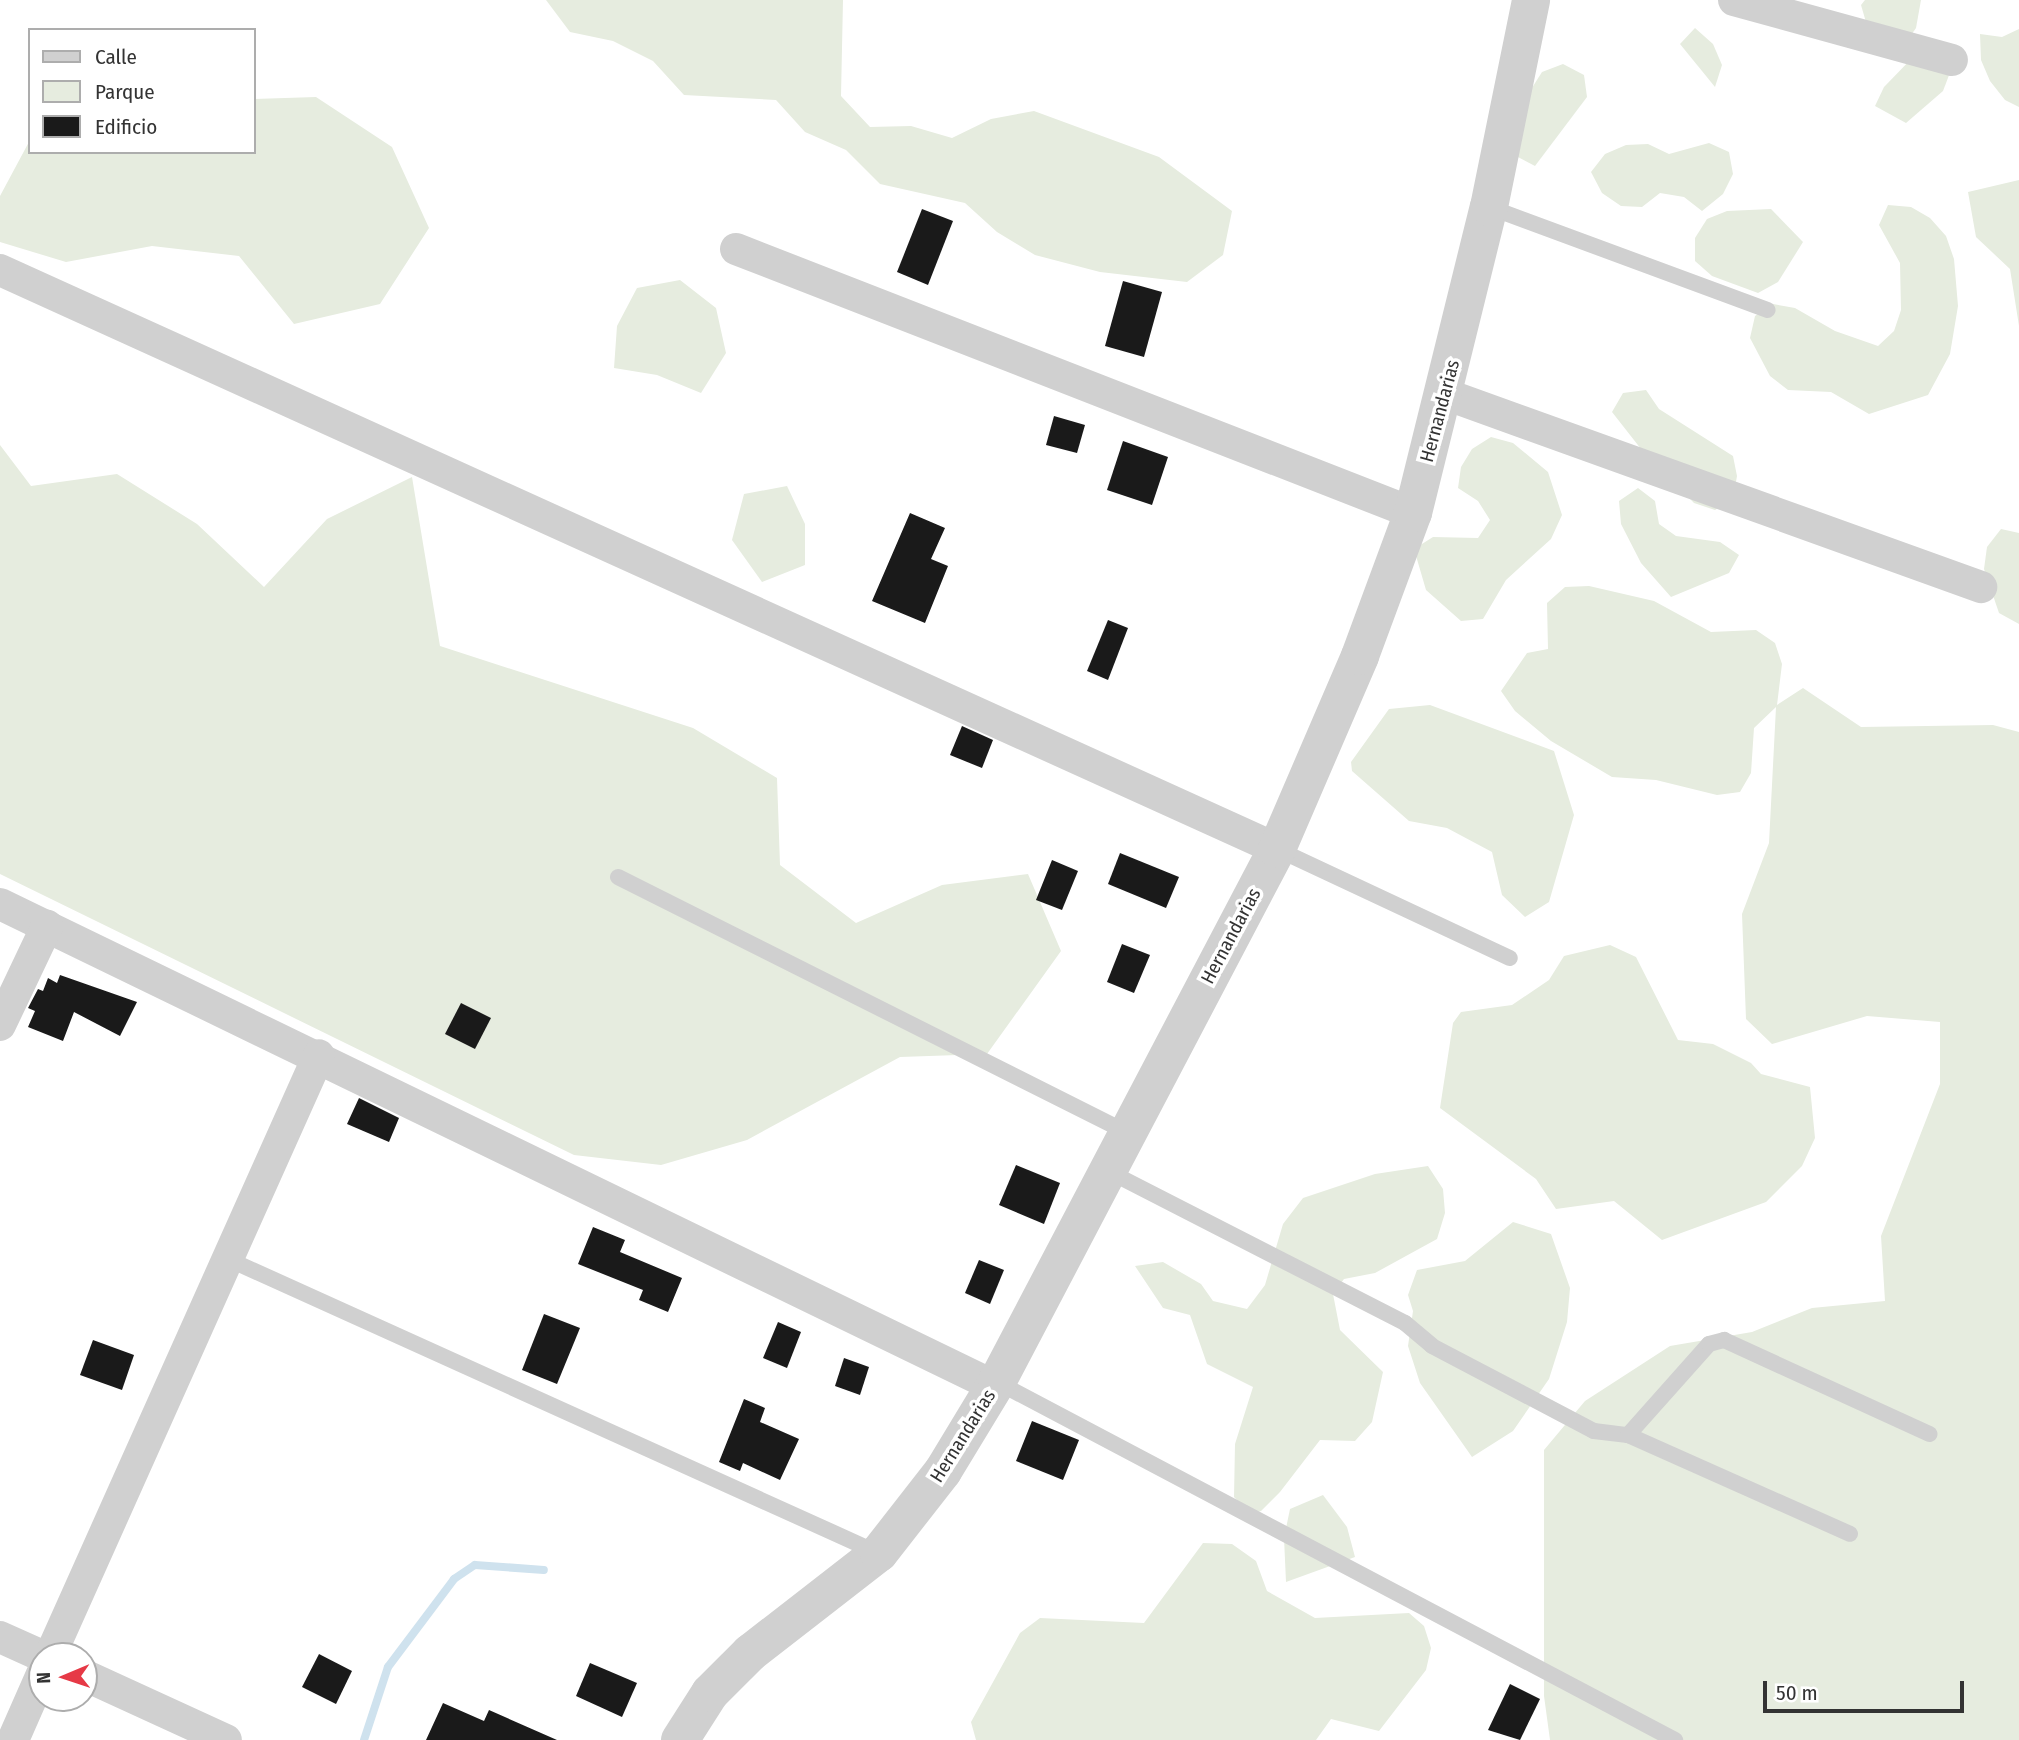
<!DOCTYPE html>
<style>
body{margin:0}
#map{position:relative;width:2019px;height:1740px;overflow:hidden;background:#fff;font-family:"Fira Sans Condensed",sans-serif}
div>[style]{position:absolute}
.green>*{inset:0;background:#e6ecdf}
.stream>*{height:8px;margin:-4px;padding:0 4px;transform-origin:4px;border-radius:4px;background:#cfe2ee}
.building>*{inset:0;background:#1a1a1a}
.service>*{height:16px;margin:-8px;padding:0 8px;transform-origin:8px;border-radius:8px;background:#d0d0d0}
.minor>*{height:32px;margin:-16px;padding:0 16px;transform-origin:16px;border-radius:16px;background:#d0d0d0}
.tertiary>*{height:38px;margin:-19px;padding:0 19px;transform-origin:19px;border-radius:19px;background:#d0d0d0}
span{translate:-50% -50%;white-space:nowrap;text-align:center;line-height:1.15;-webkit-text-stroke:7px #fff;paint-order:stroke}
.street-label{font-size:19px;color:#333}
.legend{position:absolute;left:28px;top:28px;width:228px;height:126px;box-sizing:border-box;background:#fff;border:2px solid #adadad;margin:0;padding:9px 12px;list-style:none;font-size:21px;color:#333}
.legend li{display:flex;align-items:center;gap:14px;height:35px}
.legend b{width:35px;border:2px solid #adadad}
.north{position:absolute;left:28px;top:1642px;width:70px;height:70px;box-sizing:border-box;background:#fff;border:2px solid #adadad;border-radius:50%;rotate:268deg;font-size:19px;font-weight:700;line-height:28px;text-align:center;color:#333}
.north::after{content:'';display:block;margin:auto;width:24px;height:32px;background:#e63946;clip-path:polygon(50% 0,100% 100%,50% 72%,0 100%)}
.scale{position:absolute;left:1763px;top:1681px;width:201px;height:32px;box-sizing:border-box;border:4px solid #333;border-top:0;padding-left:9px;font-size:21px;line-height:24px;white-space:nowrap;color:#333;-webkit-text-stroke:5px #fff;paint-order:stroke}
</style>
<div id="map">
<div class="green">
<div style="clip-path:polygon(546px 0,843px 0,841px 96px,870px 127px,911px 126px,952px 138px,991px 119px,1034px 111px,1159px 157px,1232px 211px,1223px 255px,1187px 282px,1100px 272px,1035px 255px,997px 232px,965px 203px,880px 184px,846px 150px,805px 132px,776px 100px,684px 95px,653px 61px,613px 41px,570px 32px)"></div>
<div style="clip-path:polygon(1865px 0,1921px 0,1916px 28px,1902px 48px,1868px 29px,1861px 5px)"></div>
<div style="clip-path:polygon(1695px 28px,1713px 44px,1722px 65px,1715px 87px,1680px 44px)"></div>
<div style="clip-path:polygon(2019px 29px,2019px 107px,2005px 100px,1990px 81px,1981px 60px,1980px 34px,2002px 37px)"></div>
<div style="clip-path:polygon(1915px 55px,1951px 70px,1943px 91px,1906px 123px,1875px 106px,1884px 87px)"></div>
<div style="clip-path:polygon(1563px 64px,1584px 75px,1587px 97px,1535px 166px,1516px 156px,1530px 91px,1542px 72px)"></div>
<div style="clip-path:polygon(316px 97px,392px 147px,429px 228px,380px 304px,294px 324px,239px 256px,152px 246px,66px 262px,0 242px,0 196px,30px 140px,30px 152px,254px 152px,254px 99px)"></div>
<div style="clip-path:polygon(1709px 143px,1729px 152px,1733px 174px,1723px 194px,1702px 211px,1684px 197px,1660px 193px,1642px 207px,1621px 206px,1602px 193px,1591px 172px,1605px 154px,1626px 145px,1648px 144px,1669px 154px)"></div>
<div style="clip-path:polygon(2019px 180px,2019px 326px,2010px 269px,1976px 237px,1968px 192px)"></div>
<div style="clip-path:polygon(1888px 205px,1911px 207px,1930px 218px,1946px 236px,1954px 259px,1958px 306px,1950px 354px,1928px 395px,1869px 414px,1831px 392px,1788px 390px,1770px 376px,1750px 338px,1755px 316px,1773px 304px,1795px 308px,1835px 331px,1878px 346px,1894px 331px,1901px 310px,1900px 263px,1879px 225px)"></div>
<div style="clip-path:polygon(1771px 209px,1803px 242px,1778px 282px,1758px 293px,1712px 276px,1695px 261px,1695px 238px,1707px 219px,1727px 211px)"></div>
<div style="clip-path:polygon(680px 280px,716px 308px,726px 353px,701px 393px,657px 375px,614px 368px,617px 326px,637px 288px)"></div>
<div style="clip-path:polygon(1646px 390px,1659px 409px,1733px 456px,1737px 476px,1733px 499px,1715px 510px,1694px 503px,1641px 449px,1612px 412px,1623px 393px)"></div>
<div style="clip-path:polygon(1491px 437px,1513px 443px,1548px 472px,1562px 515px,1551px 539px,1506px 580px,1483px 619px,1461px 621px,1426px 590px,1414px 549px,1433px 537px,1478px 538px,1490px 520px,1478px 501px,1458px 488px,1461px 467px,1472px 449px)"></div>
<div style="clip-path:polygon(0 445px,31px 486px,117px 474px,197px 524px,264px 587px,327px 519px,412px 477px,440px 646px,693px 728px,777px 778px,780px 865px,856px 923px,942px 885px,1028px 874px,1061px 951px,987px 1054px,900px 1057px,747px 1140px,661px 1165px,574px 1155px,0 874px)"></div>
<div style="clip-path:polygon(787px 486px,805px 524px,805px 565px,762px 582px,732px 540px,744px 494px)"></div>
<div style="clip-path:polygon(1638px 488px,1655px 501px,1659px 524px,1676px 536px,1720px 542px,1739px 555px,1729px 573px,1671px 597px,1641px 563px,1621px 524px,1619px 501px)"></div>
<div style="clip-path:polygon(2001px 529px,2019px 533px,2019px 624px,1999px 613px,1984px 569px,1987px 547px)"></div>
<div style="clip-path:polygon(1589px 586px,1654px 601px,1711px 632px,1756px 630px,1775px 643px,1782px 664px,1777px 705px,1803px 688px,1861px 727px,1993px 725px,2019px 732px,2019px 1740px,1550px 1740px,1544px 1696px,1544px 1450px,1585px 1401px,1670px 1346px,1752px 1332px,1812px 1308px,1885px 1301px,1881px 1236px,1940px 1084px,1940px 1022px,1867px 1016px,1772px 1044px,1746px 1019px,1742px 914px,1769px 843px,1776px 707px,1754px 728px,1751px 773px,1740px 792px,1717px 795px,1656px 780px,1612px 777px,1551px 741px,1515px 711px,1501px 691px,1527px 653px,1548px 649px,1547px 603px,1565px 587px)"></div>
<div style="clip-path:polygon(1430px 705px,1554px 751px,1574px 815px,1549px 902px,1525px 917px,1502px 895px,1492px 852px,1447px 828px,1409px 821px,1352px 771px,1351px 762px,1389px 709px)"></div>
<div style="clip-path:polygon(1610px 945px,1636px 957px,1678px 1040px,1713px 1044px,1751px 1063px,1761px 1074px,1810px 1087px,1815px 1138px,1802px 1166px,1766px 1202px,1662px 1240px,1614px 1201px,1556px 1209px,1536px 1179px,1440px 1108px,1453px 1023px,1461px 1012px,1512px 1005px,1549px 980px,1564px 956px)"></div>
<div style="clip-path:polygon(1428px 1166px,1443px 1189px,1445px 1213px,1437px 1239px,1375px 1273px,1344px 1279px,1333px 1294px,1340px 1330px,1383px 1372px,1372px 1422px,1355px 1441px,1320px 1440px,1280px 1492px,1261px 1511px,1250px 1514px,1234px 1497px,1235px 1444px,1253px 1387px,1207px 1364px,1190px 1315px,1163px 1308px,1135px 1266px,1163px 1262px,1201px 1284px,1213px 1301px,1247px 1309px,1265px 1285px,1283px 1224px,1303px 1198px,1375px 1174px)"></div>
<div style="clip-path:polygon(1513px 1222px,1551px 1234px,1570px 1288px,1567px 1322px,1549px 1379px,1513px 1431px,1472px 1457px,1420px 1383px,1408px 1346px,1413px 1311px,1408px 1295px,1417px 1270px,1465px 1261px)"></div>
<div style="clip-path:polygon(1323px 1495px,1347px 1527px,1355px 1557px,1286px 1582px,1284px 1538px,1290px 1509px)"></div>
<div style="clip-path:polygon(1203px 1543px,1232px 1544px,1256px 1561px,1267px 1591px,1315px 1618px,1409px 1613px,1424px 1626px,1431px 1648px,1426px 1670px,1379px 1731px,1331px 1719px,1316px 1740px,976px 1740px,971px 1722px,1020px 1633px,1040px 1618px,1144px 1623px)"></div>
</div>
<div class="stream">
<div style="left:364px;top:1740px;width:77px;rotate:-71.8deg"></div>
<div style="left:388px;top:1667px;width:110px;rotate:-53.1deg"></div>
<div style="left:454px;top:1579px;width:25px;rotate:-34deg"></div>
<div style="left:475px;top:1565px;width:69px;rotate:4.1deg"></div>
</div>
<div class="building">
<div style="clip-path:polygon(922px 209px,953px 221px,928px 285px,897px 272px)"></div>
<div style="clip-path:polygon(1123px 281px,1162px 292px,1144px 357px,1105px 346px)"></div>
<div style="clip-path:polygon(1054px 416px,1085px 425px,1077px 453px,1046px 445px)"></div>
<div style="clip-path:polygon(1123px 441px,1168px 457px,1152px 505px,1107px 490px)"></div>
<div style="clip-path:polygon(910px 513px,945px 528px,931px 559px,948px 566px,925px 623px,872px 601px)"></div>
<div style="clip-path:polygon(1108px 620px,1128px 628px,1108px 680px,1087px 671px)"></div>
<div style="clip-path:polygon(962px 726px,993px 740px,982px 768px,950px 755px)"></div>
<div style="clip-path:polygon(1120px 853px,1179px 877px,1166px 908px,1108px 884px)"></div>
<div style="clip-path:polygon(1052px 860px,1078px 871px,1062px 910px,1036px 900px)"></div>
<div style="clip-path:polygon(1122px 944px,1150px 955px,1134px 993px,1107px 982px)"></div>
<div style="clip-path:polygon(60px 975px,137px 1002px,120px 1036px,74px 1012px,63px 1041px,28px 1027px,35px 1011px,28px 1008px,38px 989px,43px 991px,48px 978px,57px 983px)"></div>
<div style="clip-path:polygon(461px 1003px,491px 1018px,475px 1049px,445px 1034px)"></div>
<div style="clip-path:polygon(359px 1098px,399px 1118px,389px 1142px,347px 1124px)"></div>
<div style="clip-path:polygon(1016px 1165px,1060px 1183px,1044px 1224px,999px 1205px)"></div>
<div style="clip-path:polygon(593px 1227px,625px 1240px,620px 1252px,682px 1278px,668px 1312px,639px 1300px,643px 1290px,578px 1264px)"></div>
<div style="clip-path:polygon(979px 1260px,1004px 1270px,990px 1304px,965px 1293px)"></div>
<div style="clip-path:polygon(544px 1314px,580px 1328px,557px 1384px,522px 1370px)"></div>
<div style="clip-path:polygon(778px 1322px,801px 1332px,787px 1368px,763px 1358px)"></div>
<div style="clip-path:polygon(93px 1340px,134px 1355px,122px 1390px,80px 1375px)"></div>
<div style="clip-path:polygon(844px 1358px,869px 1367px,860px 1395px,835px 1386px)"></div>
<div style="clip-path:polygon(744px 1399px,765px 1408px,760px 1422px,799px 1439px,780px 1480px,743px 1463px,740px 1471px,719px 1462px)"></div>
<div style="clip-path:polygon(1032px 1421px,1079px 1440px,1063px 1480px,1016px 1461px)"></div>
<div style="clip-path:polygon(319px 1654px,352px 1671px,336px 1704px,302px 1687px)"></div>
<div style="clip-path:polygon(590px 1663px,637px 1683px,622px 1717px,576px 1696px)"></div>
<div style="clip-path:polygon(1510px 1684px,1540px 1699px,1520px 1740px,1488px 1730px)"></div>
<div style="clip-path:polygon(443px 1703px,484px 1721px,489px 1710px,557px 1740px,426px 1740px)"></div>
</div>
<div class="service">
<div style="left:1489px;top:207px;width:297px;rotate:20.3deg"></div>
<div style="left:1277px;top:849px;width:257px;rotate:25.1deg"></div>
<div style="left:618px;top:877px;width:571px;rotate:26.65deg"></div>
<div style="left:1108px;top:1171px;width:334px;rotate:27.1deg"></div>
<div style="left:1405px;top:1323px;width:35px;rotate:40deg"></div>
<div style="left:1432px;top:1346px;width:183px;rotate:27.7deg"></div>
<div style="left:1594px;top:1431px;width:34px;rotate:7deg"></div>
<div style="left:1628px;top:1435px;width:243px;rotate:24deg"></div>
<div style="left:228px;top:1259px;width:711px;rotate:24.33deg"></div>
<div style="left:997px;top:1382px;width:767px;rotate:27.84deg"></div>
<div style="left:1628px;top:1435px;width:122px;rotate:-48.3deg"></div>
<div style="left:1709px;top:1344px;width:16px;rotate:-15deg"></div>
<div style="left:1724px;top:1340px;width:226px;rotate:24.6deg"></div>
</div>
<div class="minor">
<div style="left:1734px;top:0;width:226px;rotate:15.4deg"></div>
<div style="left:736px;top:249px;width:727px;rotate:21.3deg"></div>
<div style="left:0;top:270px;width:1402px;rotate:24.39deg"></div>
<div style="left:1445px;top:394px;width:570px;rotate:19.8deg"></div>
<div style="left:0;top:904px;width:1105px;rotate:25.87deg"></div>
<div style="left:0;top:1025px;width:110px;rotate:-64.6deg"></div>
<div style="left:0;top:1637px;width:46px;rotate:24.3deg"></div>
<div style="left:50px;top:1656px;width:658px;rotate:-65.89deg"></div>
<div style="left:84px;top:1675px;width:156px;rotate:24.6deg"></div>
<div style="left:13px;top:1740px;width:72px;rotate:-66.3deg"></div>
</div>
<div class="tertiary">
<div style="left:680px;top:1740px;width:56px;rotate:-57.4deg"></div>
<div style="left:710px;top:1693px;width:57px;rotate:-45deg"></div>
<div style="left:750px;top:1653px;width:163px;rotate:-37.8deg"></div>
<div style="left:879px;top:1553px;width:104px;rotate:-52deg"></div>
<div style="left:943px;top:1471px;width:104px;rotate:-58.8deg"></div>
<div style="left:997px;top:1382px;width:602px;rotate:-62.29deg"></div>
<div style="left:1277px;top:849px;width:210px;rotate:-66.7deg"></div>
<div style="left:1360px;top:656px;width:153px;rotate:-69.7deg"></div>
<div style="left:1413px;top:513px;width:315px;rotate:-76.1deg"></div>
<div style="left:1489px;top:207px;width:211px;rotate:-78.5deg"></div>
</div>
<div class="street-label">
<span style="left:1440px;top:411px;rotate:-75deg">Hernandarias</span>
<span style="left:1231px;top:936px;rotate:-62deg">Hernandarias</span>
<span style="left:963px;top:1436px;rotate:-58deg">Hernandarias</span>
</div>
<ul class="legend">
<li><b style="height:9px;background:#d0d0d0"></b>Calle</li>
<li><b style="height:19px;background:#e6ecdf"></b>Parque</li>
<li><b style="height:19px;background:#1a1a1a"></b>Edificio</li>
</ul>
<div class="north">N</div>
<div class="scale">50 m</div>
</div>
